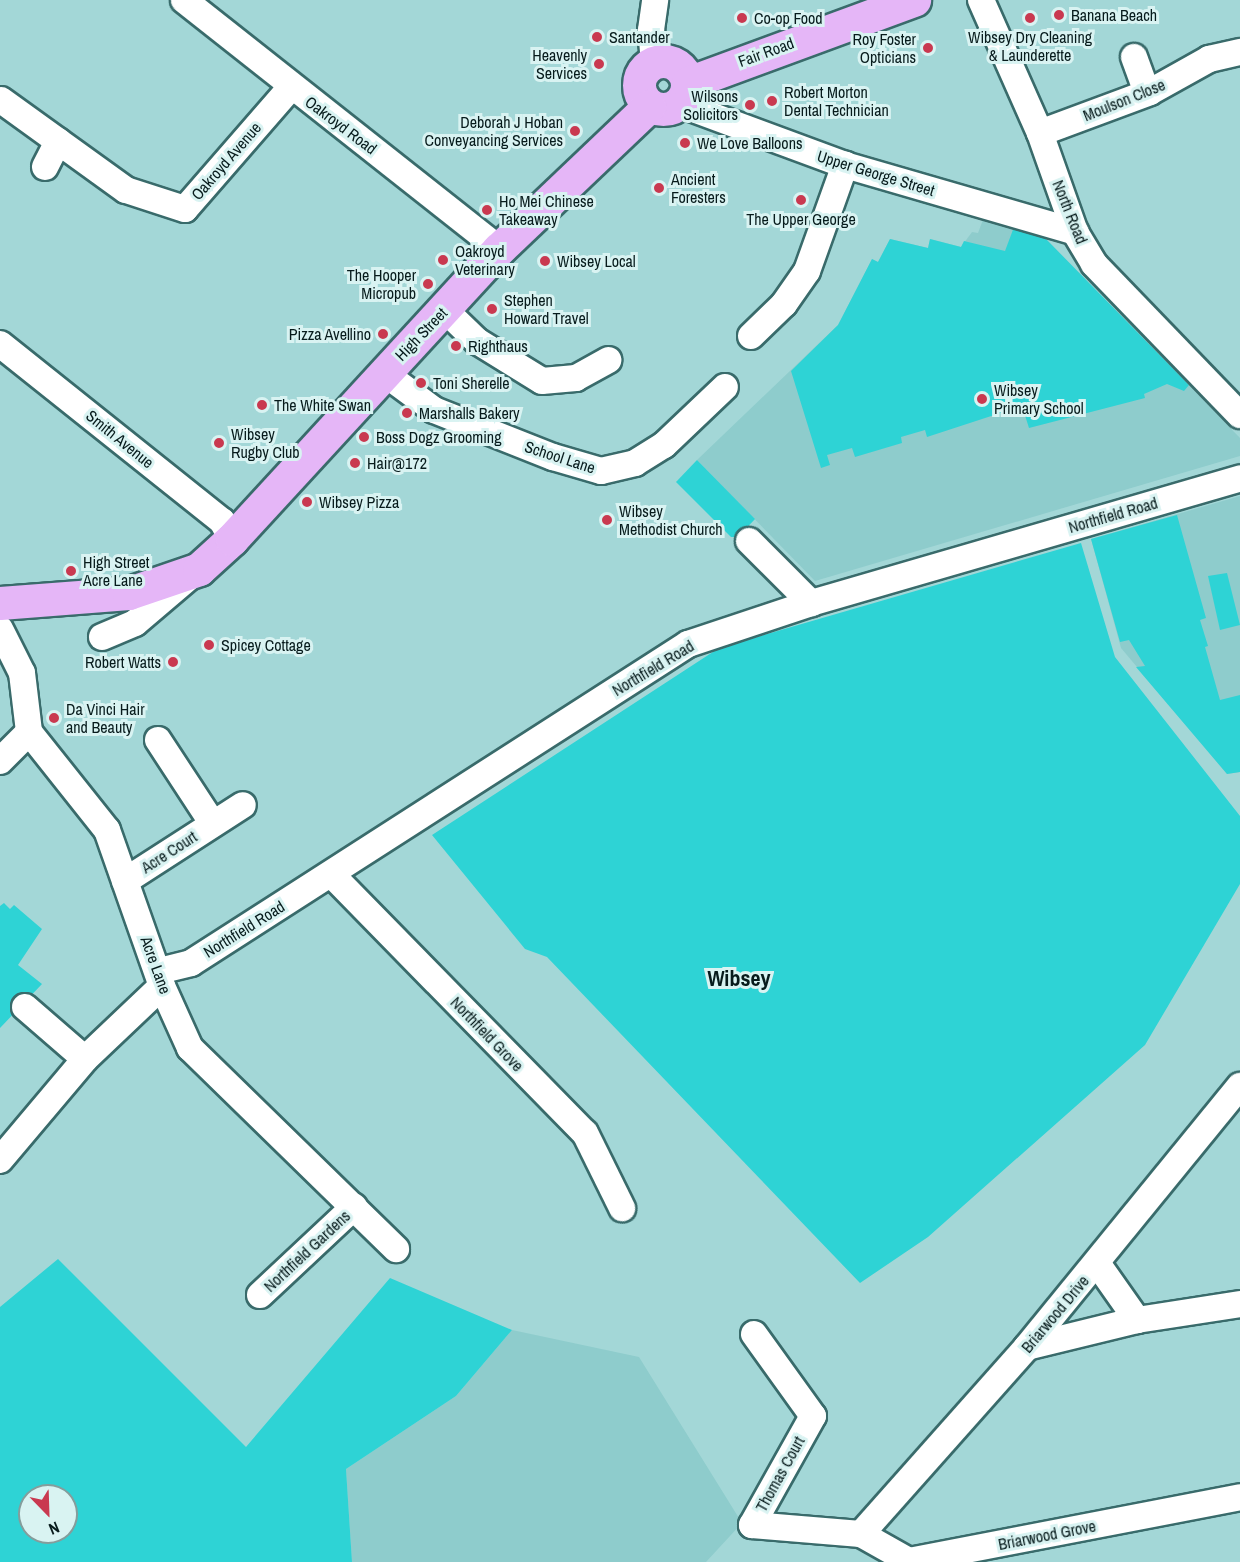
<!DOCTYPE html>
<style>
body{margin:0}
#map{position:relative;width:1240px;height:1562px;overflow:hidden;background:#a3d7d7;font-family:"Archivo Narrow",sans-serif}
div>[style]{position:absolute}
.built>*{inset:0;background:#8ecccc}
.green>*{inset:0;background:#2ed3d5}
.roads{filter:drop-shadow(2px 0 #396b6b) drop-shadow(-2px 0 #396b6b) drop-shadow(0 2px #396b6b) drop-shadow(0 -2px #396b6b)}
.minor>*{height:26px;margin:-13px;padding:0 13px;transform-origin:13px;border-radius:13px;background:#fff}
.major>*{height:33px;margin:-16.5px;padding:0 16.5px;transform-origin:16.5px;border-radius:16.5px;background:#e5b6f7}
.major>.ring{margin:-16.5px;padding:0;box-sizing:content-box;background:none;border:33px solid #e5b6f7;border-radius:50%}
.dots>*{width:16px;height:16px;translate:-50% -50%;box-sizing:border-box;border:3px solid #d9f3f2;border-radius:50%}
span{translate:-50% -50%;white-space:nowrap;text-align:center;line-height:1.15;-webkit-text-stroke:6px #d9f3f2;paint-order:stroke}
.poi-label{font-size:16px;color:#071b1c}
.left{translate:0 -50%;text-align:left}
.right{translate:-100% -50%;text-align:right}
.street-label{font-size:16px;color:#071b1c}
.district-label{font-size:22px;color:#071b1c;font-weight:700}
.north{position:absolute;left:18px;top:1484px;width:60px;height:60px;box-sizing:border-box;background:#d9f3f2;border:2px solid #859d9c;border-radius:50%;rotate:157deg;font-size:16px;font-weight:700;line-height:24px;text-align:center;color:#071b1c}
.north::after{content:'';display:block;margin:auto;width:21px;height:27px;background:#c93950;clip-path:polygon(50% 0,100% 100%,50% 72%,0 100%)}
</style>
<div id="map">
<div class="built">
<div style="clip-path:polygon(984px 217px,1046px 239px,1240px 438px,1240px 456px,815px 581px,697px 460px,838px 325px,872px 259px,878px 262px,890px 239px,928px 248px,930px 239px,961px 247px,972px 232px,978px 233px)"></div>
<div style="clip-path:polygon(1240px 496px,1240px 772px,1227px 774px,1121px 648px,1091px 539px)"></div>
<div style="clip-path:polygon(512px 1330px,639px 1357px,742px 1523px,706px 1562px,352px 1562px,346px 1469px,456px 1396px)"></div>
</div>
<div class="green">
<div style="clip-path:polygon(1014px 227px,1046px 239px,1189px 385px,1184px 391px,1167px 384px,1144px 394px,1145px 398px,1029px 428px,1022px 406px,927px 437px,925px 430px,901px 437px,902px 443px,855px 457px,852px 448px,827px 455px,830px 465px,821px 468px,791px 371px,838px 325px,872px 259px,878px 262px,890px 239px,928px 248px,930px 239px,961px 247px,964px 241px,1005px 251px)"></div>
<div style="clip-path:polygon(697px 460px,755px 519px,738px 537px,731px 537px,676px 482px)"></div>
<div style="clip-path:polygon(1177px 515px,1206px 618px,1200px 620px,1208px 646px,1205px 647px,1220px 700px,1240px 695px,1240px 772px,1227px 774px,1136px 667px,1145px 666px,1129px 640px,1120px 642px,1091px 539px)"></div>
<div style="clip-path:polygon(1081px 543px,1115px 657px,1240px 816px,1240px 884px,1145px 1045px,928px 1237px,860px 1283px,547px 957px,525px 949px,432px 835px,719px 648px)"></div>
<div style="clip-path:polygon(1227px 573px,1240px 625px,1220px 630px,1208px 576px)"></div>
<div style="clip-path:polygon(4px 903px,10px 909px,14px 905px,42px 929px,18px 965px,42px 984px,0 1028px,0 906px)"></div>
<div style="clip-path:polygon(evenodd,58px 1259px,246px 1447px,390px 1278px,512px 1330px,456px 1396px,346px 1469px,352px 1562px,0 1562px,0 1307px,58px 1259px,30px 1496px,66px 1496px,66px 1532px,30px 1532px,30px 1496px)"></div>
</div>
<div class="roads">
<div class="minor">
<div style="left:184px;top:0;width:402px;rotate:38.3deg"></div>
<div style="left:981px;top:0;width:145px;rotate:66.1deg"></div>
<div style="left:1040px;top:133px;width:105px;rotate:70.5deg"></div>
<div style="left:1075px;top:232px;width:37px;rotate:59deg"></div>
<div style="left:1094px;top:264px;width:210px;rotate:46deg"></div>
<div style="left:1134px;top:57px;width:38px;rotate:70deg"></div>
<div style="left:654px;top:63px;width:33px;rotate:-95deg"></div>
<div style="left:651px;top:30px;width:30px;rotate:-82deg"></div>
<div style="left:1px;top:100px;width:154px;rotate:35.8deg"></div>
<div style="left:126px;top:190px;width:62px;rotate:17.9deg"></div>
<div style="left:185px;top:209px;width:162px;rotate:-49deg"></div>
<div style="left:680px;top:104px;width:176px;rotate:20.3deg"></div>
<div style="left:845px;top:165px;width:240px;rotate:16.2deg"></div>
<div style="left:1040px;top:133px;width:117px;rotate:-20.4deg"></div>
<div style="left:1150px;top:92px;width:68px;rotate:-29.2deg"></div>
<div style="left:1209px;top:59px;width:32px;rotate:-13deg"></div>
<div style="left:45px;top:167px;width:29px;rotate:-63deg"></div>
<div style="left:445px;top:310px;width:45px;rotate:44.1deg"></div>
<div style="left:477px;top:341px;width:76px;rotate:31.6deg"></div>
<div style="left:542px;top:381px;width:34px;rotate:-5deg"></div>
<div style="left:576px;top:378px;width:37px;rotate:-29deg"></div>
<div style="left:751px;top:336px;width:46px;rotate:-44.1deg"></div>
<div style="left:784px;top:304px;width:40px;rotate:-55.1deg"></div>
<div style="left:807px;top:271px;width:113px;rotate:-70.3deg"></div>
<div style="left:0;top:344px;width:284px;rotate:38.6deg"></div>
<div style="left:222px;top:521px;width:21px;rotate:61deg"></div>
<div style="left:384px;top:373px;width:62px;rotate:36.5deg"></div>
<div style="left:434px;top:410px;width:128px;rotate:21.6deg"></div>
<div style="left:553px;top:457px;width:50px;rotate:16.3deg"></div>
<div style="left:601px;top:471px;width:35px;rotate:-13deg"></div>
<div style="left:635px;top:463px;width:34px;rotate:-32deg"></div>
<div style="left:664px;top:445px;width:84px;rotate:-43.6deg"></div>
<div style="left:749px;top:541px;width:88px;rotate:45deg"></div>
<div style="left:0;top:629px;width:49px;rotate:63.4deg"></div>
<div style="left:22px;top:673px;width:59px;rotate:83.2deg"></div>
<div style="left:29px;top:732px;width:125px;rotate:51.5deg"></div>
<div style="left:107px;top:830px;width:165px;rotate:70.6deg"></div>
<div style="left:162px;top:986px;width:68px;rotate:65.7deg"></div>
<div style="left:190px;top:1048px;width:288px;rotate:44.3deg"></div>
<div style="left:102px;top:637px;width:36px;rotate:-23deg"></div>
<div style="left:135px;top:623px;width:71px;rotate:-40.4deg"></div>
<div style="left:158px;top:740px;width:100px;rotate:56.8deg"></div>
<div style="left:0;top:761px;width:41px;rotate:-45deg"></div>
<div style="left:332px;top:875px;width:361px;rotate:45.6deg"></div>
<div style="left:585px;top:1133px;width:84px;rotate:63.7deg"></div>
<div style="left:125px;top:881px;width:140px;rotate:-32.8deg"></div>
<div style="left:159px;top:971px;width:33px;rotate:-14deg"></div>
<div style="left:191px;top:963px;width:591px;rotate:-32.69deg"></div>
<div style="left:688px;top:644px;width:130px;rotate:-18.4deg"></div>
<div style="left:811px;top:603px;width:447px;rotate:-16.2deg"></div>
<div style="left:25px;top:1007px;width:79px;rotate:40.9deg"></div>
<div style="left:0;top:1160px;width:132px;rotate:-49.9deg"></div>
<div style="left:85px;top:1059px;width:106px;rotate:-43.5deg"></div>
<div style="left:1097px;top:1263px;width:70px;rotate:54.9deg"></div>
<div style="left:260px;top:1295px;width:129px;rotate:-43.1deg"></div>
<div style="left:754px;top:1334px;width:101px;rotate:54.3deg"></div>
<div style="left:813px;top:1416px;width:125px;rotate:119.2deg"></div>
<div style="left:752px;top:1525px;width:109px;rotate:4.7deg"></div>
<div style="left:861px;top:1534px;width:55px;rotate:29.4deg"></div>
<div style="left:909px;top:1561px;width:337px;rotate:-10.9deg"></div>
<div style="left:1027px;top:1347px;width:113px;rotate:-13.8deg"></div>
<div style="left:1137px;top:1320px;width:104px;rotate:-8.8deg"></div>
<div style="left:861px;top:1534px;width:250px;rotate:-48.4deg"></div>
<div style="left:1027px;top:1347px;width:337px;rotate:-50.8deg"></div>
</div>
<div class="major">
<div class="ring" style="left:639px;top:61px;width:15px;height:15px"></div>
<div style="left:688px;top:83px;width:241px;rotate:-20.2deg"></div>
<div style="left:0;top:603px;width:129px;rotate:-4.4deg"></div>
<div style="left:129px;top:593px;width:74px;rotate:-18.9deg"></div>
<div style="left:199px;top:569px;width:45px;rotate:-42.3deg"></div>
<div style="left:232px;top:539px;width:394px;rotate:-47.4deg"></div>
<div style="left:499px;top:249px;width:207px;rotate:-43.6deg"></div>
</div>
</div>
<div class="dots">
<div style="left:1059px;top:15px;background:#c93950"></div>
<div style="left:742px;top:18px;background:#c93950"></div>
<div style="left:1030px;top:18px;background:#c93950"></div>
<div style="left:597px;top:37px;background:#c93950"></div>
<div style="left:928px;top:48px;background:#c93950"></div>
<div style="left:599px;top:64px;background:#c93950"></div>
<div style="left:772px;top:101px;background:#c93950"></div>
<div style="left:750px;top:105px;background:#c93950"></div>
<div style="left:575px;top:131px;background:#c93950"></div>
<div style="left:685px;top:143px;background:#c93950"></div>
<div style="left:659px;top:188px;background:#c93950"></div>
<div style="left:801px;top:200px;background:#c93950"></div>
<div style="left:487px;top:210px;background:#c93950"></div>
<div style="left:443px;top:260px;background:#c93950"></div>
<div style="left:545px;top:261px;background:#c93950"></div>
<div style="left:428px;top:284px;background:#c93950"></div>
<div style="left:492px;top:309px;background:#c93950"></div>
<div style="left:383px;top:334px;background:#c93950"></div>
<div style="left:456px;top:346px;background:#c93950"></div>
<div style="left:421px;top:383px;background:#c93950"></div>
<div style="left:982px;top:399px;background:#c93950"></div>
<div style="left:262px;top:405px;background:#c93950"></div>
<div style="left:407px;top:413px;background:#c93950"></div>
<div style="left:364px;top:437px;background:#c93950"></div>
<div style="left:219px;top:443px;background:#c93950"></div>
<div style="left:355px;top:463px;background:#c93950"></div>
<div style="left:307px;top:502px;background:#c93950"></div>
<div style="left:607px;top:520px;background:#c93950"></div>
<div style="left:71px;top:571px;background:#c93950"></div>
<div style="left:209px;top:645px;background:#c93950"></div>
<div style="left:173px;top:662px;background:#c93950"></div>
<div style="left:54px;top:718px;background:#c93950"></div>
</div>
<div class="poi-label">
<span class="left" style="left:1071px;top:15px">Banana Beach</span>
<span class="left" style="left:754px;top:18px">Co-op Food</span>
<span class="left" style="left:609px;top:37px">Santander</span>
<span style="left:1030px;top:46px">Wibsey Dry Cleaning<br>&amp; Launderette</span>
<span class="right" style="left:916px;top:48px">Roy Foster<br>Opticians</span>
<span class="right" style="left:587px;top:64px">Heavenly<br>Services</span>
<span class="left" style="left:784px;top:101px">Robert Morton<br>Dental Technician</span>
<span class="right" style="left:738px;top:105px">Wilsons<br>Solicitors</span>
<span class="right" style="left:563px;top:131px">Deborah J Hoban<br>Conveyancing Services</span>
<span class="left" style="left:697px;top:143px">We Love Balloons</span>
<span class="left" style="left:671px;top:188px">Ancient<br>Foresters</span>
<span class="left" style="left:499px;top:210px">Ho Mei Chinese<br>Takeaway</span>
<span style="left:801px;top:219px">The Upper George</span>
<span class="left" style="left:455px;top:260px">Oakroyd<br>Veterinary</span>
<span class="left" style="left:557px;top:261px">Wibsey Local</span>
<span class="right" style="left:416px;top:284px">The Hooper<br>Micropub</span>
<span class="left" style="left:504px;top:309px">Stephen<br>Howard Travel</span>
<span class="right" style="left:371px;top:334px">Pizza Avellino</span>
<span class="left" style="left:468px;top:346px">Righthaus</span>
<span class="left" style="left:433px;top:383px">Toni Sherelle</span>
<span class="left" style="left:994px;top:399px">Wibsey<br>Primary School</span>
<span class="left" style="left:274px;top:405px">The White Swan</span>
<span class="left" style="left:419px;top:413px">Marshalls Bakery</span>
<span class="left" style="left:231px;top:443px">Wibsey<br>Rugby Club</span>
<span class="left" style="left:376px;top:437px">Boss Dogz Grooming</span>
<span class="left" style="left:367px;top:463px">Hair@172</span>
<span class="left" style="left:319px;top:502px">Wibsey Pizza</span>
<span class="left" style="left:619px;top:520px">Wibsey<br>Methodist Church</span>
<span class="left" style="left:83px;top:571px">High Street<br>Acre Lane</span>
<span class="left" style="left:221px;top:645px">Spicey Cottage</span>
<span class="right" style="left:161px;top:662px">Robert Watts</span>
<span class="left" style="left:66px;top:718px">Da Vinci Hair<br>and Beauty</span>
</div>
<div class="street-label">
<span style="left:766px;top:52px;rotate:-20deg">Fair Road</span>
<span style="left:1124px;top:100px;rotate:-22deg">Moulson Close</span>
<span style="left:341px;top:125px;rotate:37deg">Oakroyd Road</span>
<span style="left:226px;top:161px;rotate:-49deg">Oakroyd Avenue</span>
<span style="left:876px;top:173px;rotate:17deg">Upper George Street</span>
<span style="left:1070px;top:212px;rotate:68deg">North Road</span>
<span style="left:421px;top:334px;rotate:-46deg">High Street</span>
<span style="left:120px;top:439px;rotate:39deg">Smith Avenue</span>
<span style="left:560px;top:457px;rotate:18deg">School Lane</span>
<span style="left:1113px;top:515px;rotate:-16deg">Northfield Road</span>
<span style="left:653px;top:668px;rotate:-31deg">Northfield Road</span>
<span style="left:169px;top:852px;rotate:-33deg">Acre Court</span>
<span style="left:244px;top:929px;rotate:-32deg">Northfield Road</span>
<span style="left:156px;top:965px;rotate:70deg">Acre Lane</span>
<span style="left:487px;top:1034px;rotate:46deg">Northfield Grove</span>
<span style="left:307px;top:1251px;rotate:-43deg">Northfield Gardens</span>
<span style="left:1055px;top:1314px;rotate:-50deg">Briarwood Drive</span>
<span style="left:780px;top:1474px;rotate:-61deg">Thomas Court</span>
<span style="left:1047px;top:1535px;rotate:-11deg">Briarwood Grove</span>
</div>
<div class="district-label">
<span style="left:739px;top:979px">Wibsey</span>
</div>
<div class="north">N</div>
</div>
